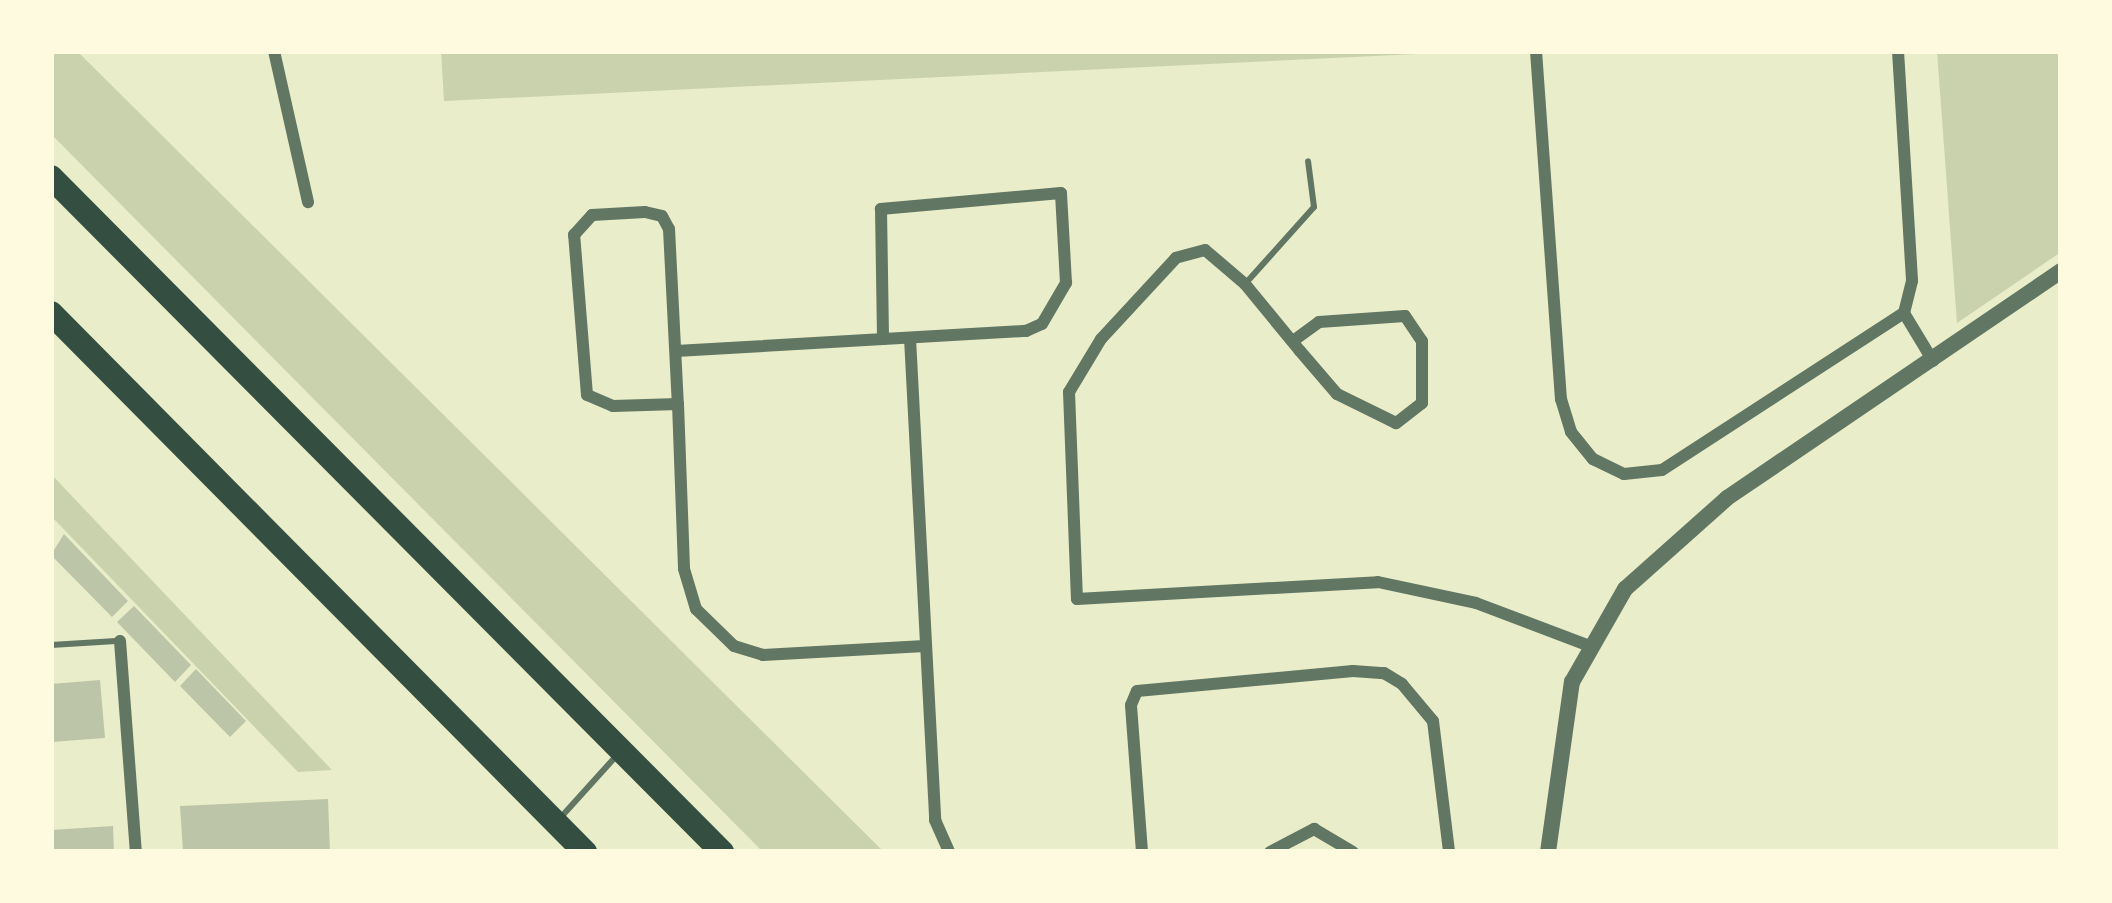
<!DOCTYPE html>
<style>
body{margin:0}
#map{position:relative;width:2112px;height:903px;overflow:hidden;background:#e9edc9;font-family:Signika,sans-serif}
div>[style]{position:absolute}
.green>*{inset:0;background:#cad2ad}
.building>*{inset:0;background:#bcc5a7}
.service>*{height:6px;margin:-3px;padding:0 3px;transform-origin:3px;border-radius:3px;background:#617663}
.minor>*{height:12px;margin:-6px;padding:0 6px;transform-origin:6px;border-radius:6px;background:#617663}
.tertiary>*{height:16px;margin:-8px;padding:0 8px;transform-origin:8px;border-radius:8px;background:#617663}
.motorway>*{height:24px;margin:-12px;padding:0 12px;transform-origin:12px;border-radius:12px;background:#344e41}
span{translate:-50% -50%;white-space:nowrap;text-align:center;line-height:1.15;-webkit-text-stroke:10px #fefae0;paint-order:stroke}
.frame{position:absolute;inset:0;border:54px solid #fefae0;pointer-events:none}
</style>
<div id="map">
<div class="green">
<div style="clip-path:polygon(51px 51px,77px 51px,884px 852px,763px 852px,51px 134px)"></div>
<div style="clip-path:polygon(441px 51px,1479px 51px,444px 101px)"></div>
<div style="clip-path:polygon(1937px 51px,2061px 51px,2061px 252px,1957px 323px)"></div>
<div style="clip-path:polygon(51px 474px,332px 770px,298px 772px,51px 516px)"></div>
</div>
<div class="building">
<div style="clip-path:polygon(64px 534px,128px 601px,112px 617px,51px 555px)"></div>
<div style="clip-path:polygon(134px 606px,191px 665px,175px 682px,117px 622px)"></div>
<div style="clip-path:polygon(196px 669px,246px 721px,230px 737px,180px 686px)"></div>
<div style="clip-path:polygon(100px 680px,105px 738px,51px 742px,51px 684px)"></div>
<div style="clip-path:polygon(328px 799px,330px 852px,183px 852px,180px 806px)"></div>
<div style="clip-path:polygon(113px 826px,114px 852px,51px 852px,51px 830px)"></div>
</div>
<div class="service">
<div style="left:1245px;top:284px;width:103px;rotate:-48.1deg"></div>
<div style="left:1314px;top:207px;width:46px;rotate:-97.4deg"></div>
<div style="left:51px;top:645px;width:65px;rotate:-3.5deg"></div>
<div style="left:562px;top:816px;width:84px;rotate:-47.9deg"></div>
</div>
<div class="minor">
<div style="left:274px;top:51px;width:155px;rotate:77.3deg"></div>
<div style="left:1536px;top:51px;width:349px;rotate:85.9deg"></div>
<div style="left:1561px;top:399px;width:34px;rotate:73deg"></div>
<div style="left:1571px;top:432px;width:35px;rotate:51deg"></div>
<div style="left:1593px;top:459px;width:34px;rotate:26deg"></div>
<div style="left:1624px;top:474px;width:38px;rotate:-6deg"></div>
<div style="left:1662px;top:470px;width:288px;rotate:-33deg"></div>
<div style="left:1898px;top:51px;width:230px;rotate:86.5deg"></div>
<div style="left:1912px;top:281px;width:33px;rotate:104deg"></div>
<div style="left:1904px;top:313px;width:56px;rotate:58.9deg"></div>
<div style="left:910px;top:338px;width:483px;rotate:87deg"></div>
<div style="left:935px;top:820px;width:35px;rotate:66deg"></div>
<div style="left:1293px;top:341px;width:32px;rotate:-36deg"></div>
<div style="left:1319px;top:322px;width:86px;rotate:-4deg"></div>
<div style="left:1405px;top:316px;width:30px;rotate:56deg"></div>
<div style="left:1422px;top:341px;width:62px;rotate:90deg"></div>
<div style="left:1422px;top:403px;width:33px;rotate:142deg"></div>
<div style="left:1396px;top:423px;width:66px;rotate:-153.8deg"></div>
<div style="left:1337px;top:394px;width:57px;rotate:-130.7deg"></div>
<div style="left:1300px;top:351px;width:87px;rotate:-129.4deg"></div>
<div style="left:1245px;top:284px;width:52px;rotate:-139.6deg"></div>
<div style="left:1205px;top:250px;width:30px;rotate:165deg"></div>
<div style="left:1176px;top:258px;width:110px;rotate:132.8deg"></div>
<div style="left:1101px;top:339px;width:62px;rotate:121.1deg"></div>
<div style="left:1069px;top:392px;width:207px;rotate:87.8deg"></div>
<div style="left:1077px;top:599px;width:301px;rotate:-3.2deg"></div>
<div style="left:1378px;top:582px;width:100px;rotate:12.1deg"></div>
<div style="left:1476px;top:603px;width:119px;rotate:20.7deg"></div>
<div style="left:676px;top:351px;width:351px;rotate:-3.3deg"></div>
<div style="left:1026px;top:331px;width:17px;rotate:-24deg"></div>
<div style="left:1042px;top:324px;width:48px;rotate:-59.7deg"></div>
<div style="left:1066px;top:283px;width:90px;rotate:-93.2deg"></div>
<div style="left:1061px;top:193px;width:181px;rotate:174.9deg"></div>
<div style="left:881px;top:209px;width:130px;rotate:89.1deg"></div>
<div style="left:678px;top:404px;width:65px;rotate:178.2deg"></div>
<div style="left:613px;top:406px;width:28px;rotate:-157deg"></div>
<div style="left:587px;top:395px;width:161px;rotate:-94.6deg"></div>
<div style="left:574px;top:235px;width:27px;rotate:-48deg"></div>
<div style="left:592px;top:215px;width:53px;rotate:-3.2deg"></div>
<div style="left:645px;top:212px;width:17px;rotate:13deg"></div>
<div style="left:662px;top:216px;width:15px;rotate:62deg"></div>
<div style="left:669px;top:229px;width:175px;rotate:87.1deg"></div>
<div style="left:678px;top:404px;width:165px;rotate:87.9deg"></div>
<div style="left:684px;top:569px;width:42px;rotate:73.3deg"></div>
<div style="left:696px;top:609px;width:53px;rotate:44.2deg"></div>
<div style="left:734px;top:646px;width:30px;rotate:17deg"></div>
<div style="left:763px;top:655px;width:162px;rotate:-3.2deg"></div>
<div style="left:120px;top:641px;width:212px;rotate:85.7deg"></div>
<div style="left:1142px;top:852px;width:147px;rotate:-94.3deg"></div>
<div style="left:1131px;top:705px;width:15px;rotate:-67deg"></div>
<div style="left:1137px;top:691px;width:217px;rotate:-5.3deg"></div>
<div style="left:1353px;top:671px;width:31px;rotate:4deg"></div>
<div style="left:1384px;top:673px;width:21px;rotate:31deg"></div>
<div style="left:1402px;top:684px;width:48px;rotate:50deg"></div>
<div style="left:1433px;top:721px;width:132px;rotate:83deg"></div>
<div style="left:1270px;top:852px;width:50px;rotate:-27.6deg"></div>
<div style="left:1314px;top:829px;width:45px;rotate:30.5deg"></div>
</div>
<div class="tertiary">
<div style="left:1548px;top:852px;width:172px;rotate:-82deg"></div>
<div style="left:1572px;top:682px;width:107px;rotate:-60.3deg"></div>
<div style="left:1625px;top:589px;width:137px;rotate:-41.7deg"></div>
<div style="left:1727px;top:498px;width:404px;rotate:-34.2deg"></div>
</div>
<div class="motorway">
<div style="left:51px;top:177px;width:952px;rotate:45.17deg"></div>
<div style="left:51px;top:313px;width:759px;rotate:45.27deg"></div>
</div>
<div class="frame"></div>
</div>
